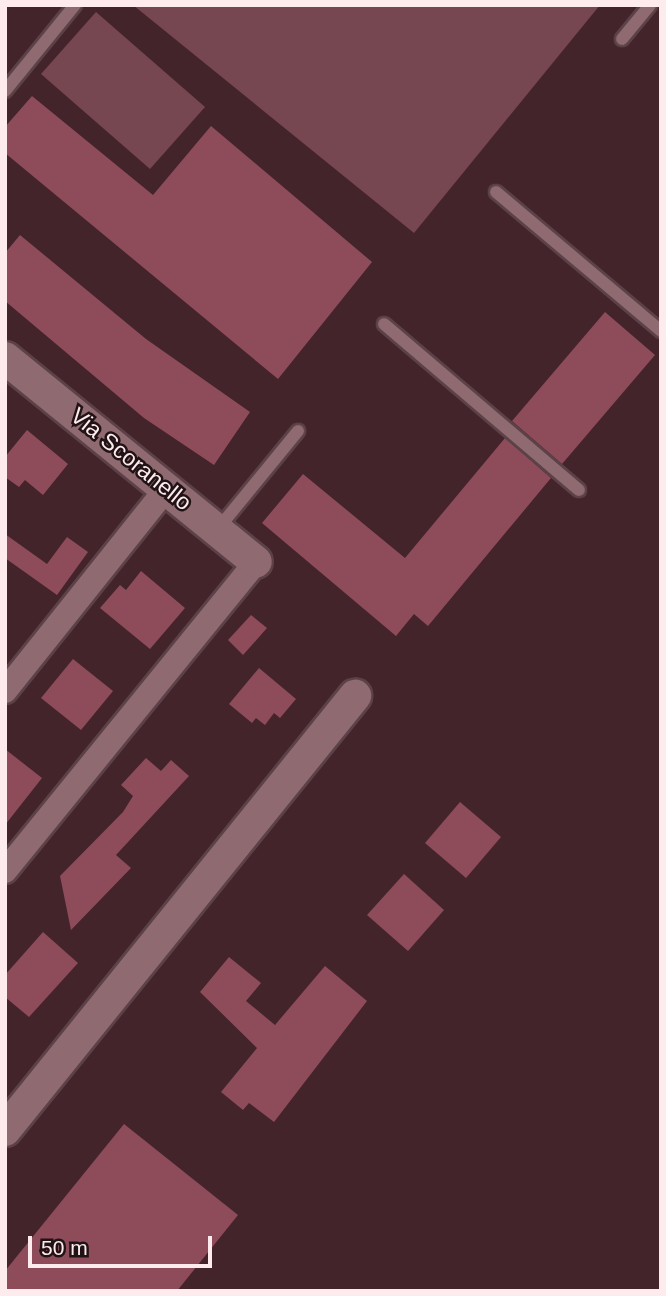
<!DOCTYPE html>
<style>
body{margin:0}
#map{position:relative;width:666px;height:1296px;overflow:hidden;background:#44242b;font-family:Arial,sans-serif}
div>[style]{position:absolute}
.green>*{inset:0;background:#764751}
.building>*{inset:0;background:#8e4b5a}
.roads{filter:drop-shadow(2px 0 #5c4248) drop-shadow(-2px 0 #5c4248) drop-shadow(0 2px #5c4248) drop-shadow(0 -2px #5c4248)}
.service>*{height:12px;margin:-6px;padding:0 6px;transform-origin:6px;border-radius:6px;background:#8f6a70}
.minor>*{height:24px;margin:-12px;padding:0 12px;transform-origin:12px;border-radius:12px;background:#8f6a70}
.tertiary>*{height:32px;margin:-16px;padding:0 16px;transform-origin:16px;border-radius:16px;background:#8f6a70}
span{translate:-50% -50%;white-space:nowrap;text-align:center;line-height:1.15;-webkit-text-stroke:5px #211315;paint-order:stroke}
.street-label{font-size:23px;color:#fdebee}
.frame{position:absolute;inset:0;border:7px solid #fdebee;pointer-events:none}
.scale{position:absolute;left:28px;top:1236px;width:184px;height:32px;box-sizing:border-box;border:4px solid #fdebee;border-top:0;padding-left:9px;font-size:21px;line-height:24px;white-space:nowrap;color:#fdebee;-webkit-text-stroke:5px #211315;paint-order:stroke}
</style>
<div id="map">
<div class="green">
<div style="clip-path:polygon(133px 5px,600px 5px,414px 233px)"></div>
<div style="clip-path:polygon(96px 12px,205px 107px,150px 169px,41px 74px)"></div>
</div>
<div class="building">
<div style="clip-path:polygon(32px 96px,153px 195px,211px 126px,372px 262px,278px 379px,5px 153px,5px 127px)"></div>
<div style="clip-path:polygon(20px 235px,146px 339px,250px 412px,214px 465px,144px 418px,5px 301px,5px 253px)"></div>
<div style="clip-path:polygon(605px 312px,655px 355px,562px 464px,512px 421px)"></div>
<div style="clip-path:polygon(27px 430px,68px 464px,43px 495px,25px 480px,19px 487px,5px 477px,5px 457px)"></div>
<div style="clip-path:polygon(505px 438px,551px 478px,428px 626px,414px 614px,396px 636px,262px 523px,303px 474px,405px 558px)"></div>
<div style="clip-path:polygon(5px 534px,47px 564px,67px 537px,88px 552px,57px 595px,5px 558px)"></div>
<div style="clip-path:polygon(141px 571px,185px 608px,150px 649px,100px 608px,120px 585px,126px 590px)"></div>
<div style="clip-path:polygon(251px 615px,267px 628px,243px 655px,228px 640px)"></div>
<div style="clip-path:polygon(73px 659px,113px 691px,81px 730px,41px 698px)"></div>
<div style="clip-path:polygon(259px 668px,296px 699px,280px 718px,274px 713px,265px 725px,256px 718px,252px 723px,229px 704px)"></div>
<div style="clip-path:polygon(5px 749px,42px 778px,5px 825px)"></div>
<div style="clip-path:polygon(146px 758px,161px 771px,171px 760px,189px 776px,116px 855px,131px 868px,71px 930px,60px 876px,123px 812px,133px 796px,121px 785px)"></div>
<div style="clip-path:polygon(460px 802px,501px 837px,466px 878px,425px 843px)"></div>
<div style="clip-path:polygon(404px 874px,444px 910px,408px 951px,367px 915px)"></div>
<div style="clip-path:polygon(43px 932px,78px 963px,29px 1017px,5px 997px,5px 975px)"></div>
<div style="clip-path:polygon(229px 957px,261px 983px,246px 1001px,275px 1025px,325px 966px,367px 1001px,274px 1122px,249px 1103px,243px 1110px,221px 1092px,257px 1048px,200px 992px)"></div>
<div style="clip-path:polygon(124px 1124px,238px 1215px,177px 1291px,5px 1291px,5px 1271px)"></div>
</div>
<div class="roads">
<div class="service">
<div style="left:622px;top:39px;width:44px;rotate:-50.5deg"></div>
<div style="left:5px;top:91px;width:111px;rotate:-50.9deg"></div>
<div style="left:496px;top:192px;width:216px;rotate:40.1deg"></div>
<div style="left:384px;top:324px;width:256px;rotate:40.4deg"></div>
<div style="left:217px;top:530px;width:128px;rotate:-50.7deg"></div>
</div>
<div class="minor">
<div style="left:5px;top:691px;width:260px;rotate:-51.4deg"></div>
<div style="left:5px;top:871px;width:398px;rotate:-50.9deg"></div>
</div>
<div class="tertiary">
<div style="left:5px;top:358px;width:323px;rotate:39.1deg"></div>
<div style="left:5px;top:1130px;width:558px;rotate:-51.12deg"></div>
</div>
</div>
<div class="street-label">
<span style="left:131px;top:459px;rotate:39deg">Via Scoranello</span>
</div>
<div class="frame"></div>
<div class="scale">50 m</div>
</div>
